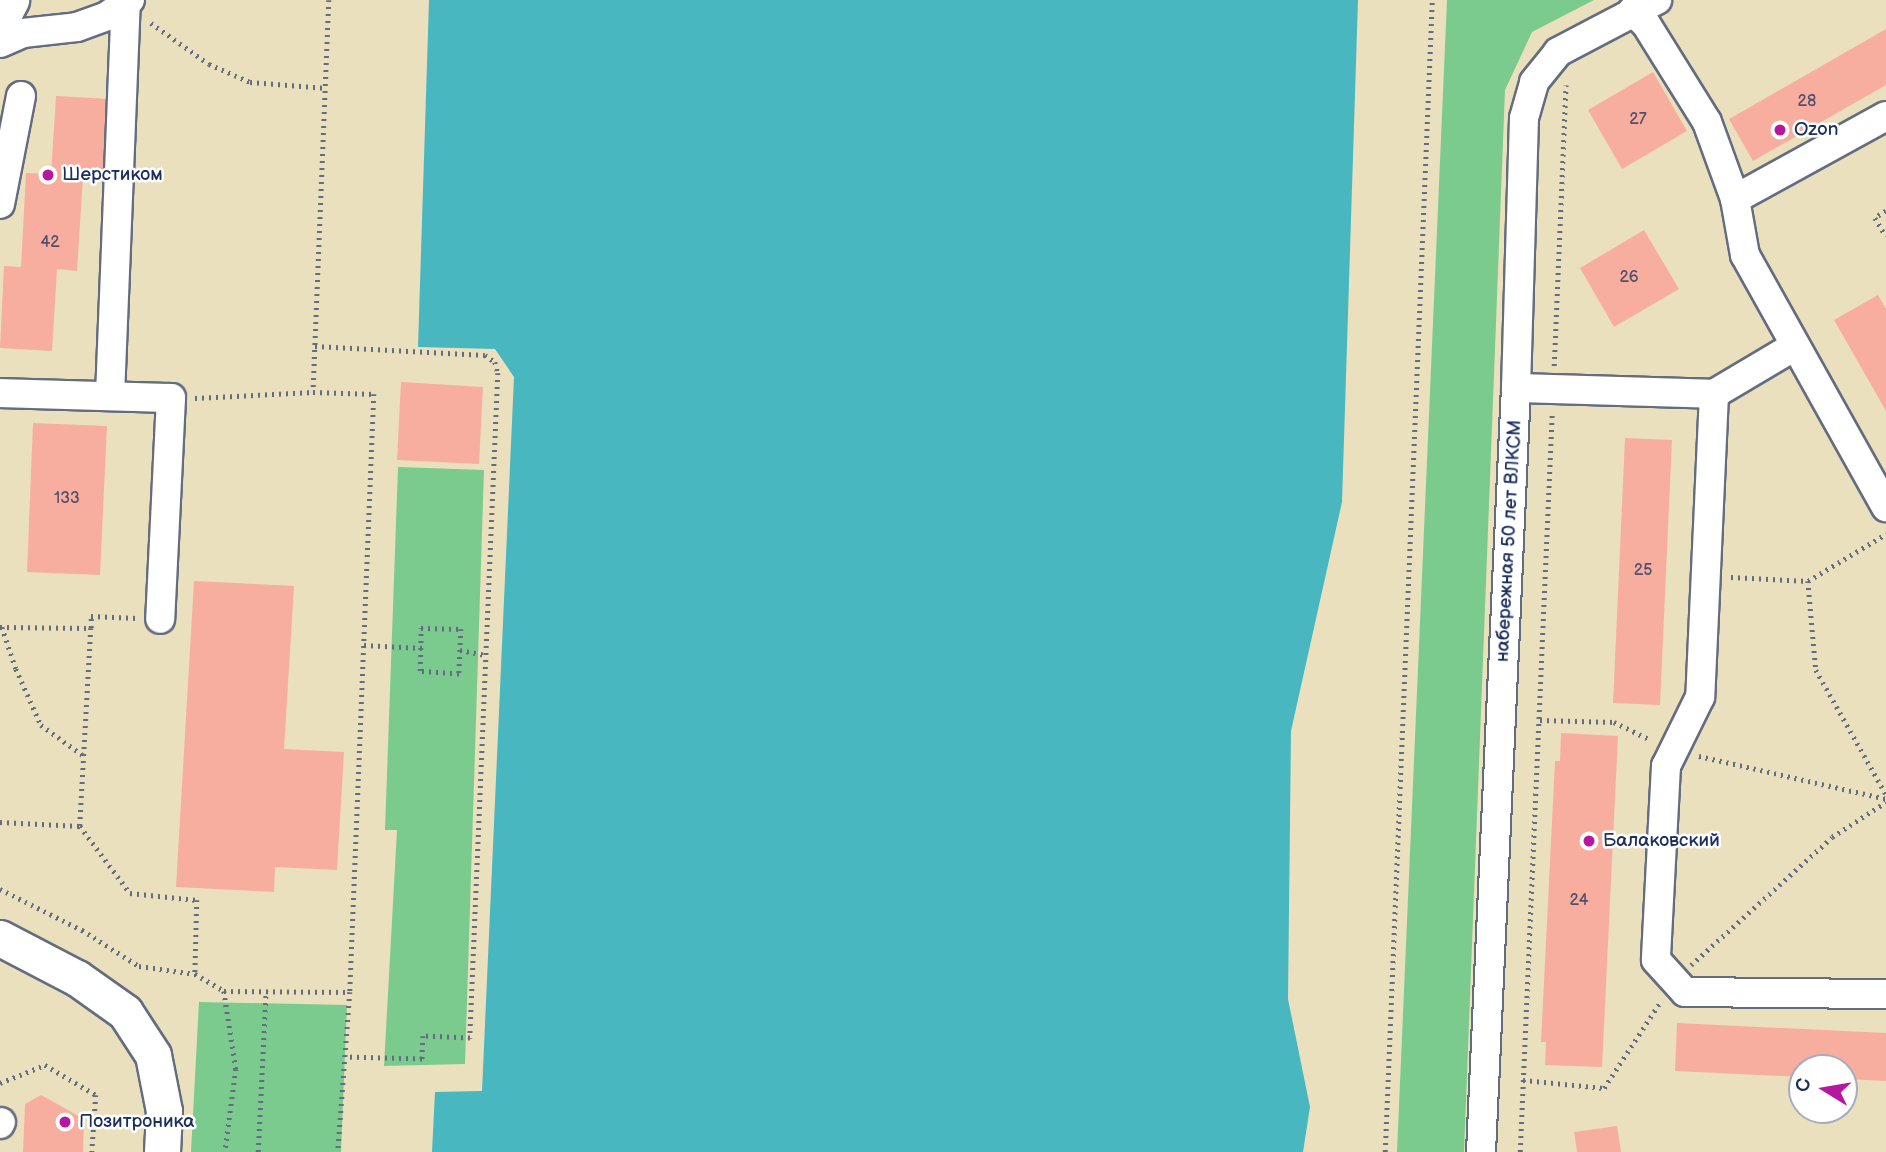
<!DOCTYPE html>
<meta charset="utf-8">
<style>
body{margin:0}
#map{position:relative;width:1886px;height:1152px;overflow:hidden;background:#ebe0be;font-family:"Balsamiq Sans",sans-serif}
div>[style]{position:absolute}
.green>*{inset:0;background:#7acb8d}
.water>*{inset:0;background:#48b7bf}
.building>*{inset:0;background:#f8ae9f}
.path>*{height:4.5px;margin-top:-2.25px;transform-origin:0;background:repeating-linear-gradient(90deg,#646d80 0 2px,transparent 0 7px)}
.roads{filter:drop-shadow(2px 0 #646d80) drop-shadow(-2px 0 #646d80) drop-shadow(0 2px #646d80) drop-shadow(0 -2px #646d80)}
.minor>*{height:28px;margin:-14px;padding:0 14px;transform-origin:14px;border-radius:14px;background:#fff}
.major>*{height:35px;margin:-17.5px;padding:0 17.5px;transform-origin:17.5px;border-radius:17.5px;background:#fff}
.dots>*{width:19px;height:19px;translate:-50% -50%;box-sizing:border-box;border:4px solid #fff;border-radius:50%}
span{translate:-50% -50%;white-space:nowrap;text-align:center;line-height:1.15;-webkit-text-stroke:5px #fff;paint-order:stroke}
.number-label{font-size:16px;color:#524f6e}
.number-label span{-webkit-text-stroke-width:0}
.poi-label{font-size:19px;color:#1b2f5e}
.left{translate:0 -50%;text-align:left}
.street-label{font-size:19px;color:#1b2f5e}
.north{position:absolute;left:1788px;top:1054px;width:70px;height:70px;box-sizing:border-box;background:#fff;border:2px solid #a4acbf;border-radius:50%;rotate:281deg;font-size:19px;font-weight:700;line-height:28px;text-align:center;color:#1b2f5e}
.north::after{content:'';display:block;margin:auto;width:24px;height:32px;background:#b5179e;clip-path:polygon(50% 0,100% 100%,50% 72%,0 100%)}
</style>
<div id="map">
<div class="green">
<div style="clip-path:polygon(1447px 0,1594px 0,1532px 32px,1505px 90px,1464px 1152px,1397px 1152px)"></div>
<div style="clip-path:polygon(398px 467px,484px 470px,465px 1064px,384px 1066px,397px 830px,385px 830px)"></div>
<div style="clip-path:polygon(199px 1002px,347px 1005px,341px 1152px,191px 1152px)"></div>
</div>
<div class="water">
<div style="clip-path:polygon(429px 0,1358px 0,1342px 502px,1291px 731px,1288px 999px,1310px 1107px,1303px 1152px,432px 1152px,435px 1092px,482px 1091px,514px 377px,495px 349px,418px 347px)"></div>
</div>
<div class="building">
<div style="clip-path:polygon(1886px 29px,1886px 85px,1753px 161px,1729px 119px)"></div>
<div style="clip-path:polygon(1653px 72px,1687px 131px,1622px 169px,1588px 110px)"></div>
<div style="clip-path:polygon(56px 96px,110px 99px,105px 178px,83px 176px,77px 271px,57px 269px,52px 351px,0 348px,4px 266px,21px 267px,26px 173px,51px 174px)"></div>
<div style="clip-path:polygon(1644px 230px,1679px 289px,1614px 327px,1580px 268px)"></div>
<div style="clip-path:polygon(1878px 295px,1886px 309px,1886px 411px,1834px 320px)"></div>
<div style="clip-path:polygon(401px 382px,483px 387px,479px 464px,397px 460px)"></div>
<div style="clip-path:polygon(33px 423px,107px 426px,100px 575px,27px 572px)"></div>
<div style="clip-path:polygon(1625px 438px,1672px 440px,1660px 705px,1613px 703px)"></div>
<div style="clip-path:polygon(194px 581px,294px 586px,284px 749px,344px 752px,337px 870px,275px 867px,274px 892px,176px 887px)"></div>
<div style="clip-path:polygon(1561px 733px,1618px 736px,1602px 1067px,1545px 1065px,1546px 1042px,1541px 1042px,1555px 761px,1560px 761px)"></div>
<div style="clip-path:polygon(1677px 1023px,1886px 1033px,1886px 1081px,1844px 1079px,1844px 1068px,1802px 1068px,1802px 1077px,1675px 1071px)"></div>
<div style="clip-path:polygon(41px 1095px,84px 1119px,83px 1152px,23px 1152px,25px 1104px)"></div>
<div style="clip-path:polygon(1617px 1126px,1621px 1152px,1577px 1152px,1574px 1132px)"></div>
</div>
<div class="path">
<div style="left:329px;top:0;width:392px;rotate:92.3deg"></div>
<div style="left:313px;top:392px;width:61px;rotate:1.9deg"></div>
<div style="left:374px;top:394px;width:598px;rotate:92.3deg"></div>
<div style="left:350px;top:992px;width:160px;rotate:94.3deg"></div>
<div style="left:151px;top:23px;width:71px;rotate:35.3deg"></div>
<div style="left:209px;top:64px;width:45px;rotate:23.7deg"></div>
<div style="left:250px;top:82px;width:76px;rotate:4.5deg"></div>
<div style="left:1886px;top:211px;width:13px;rotate:148deg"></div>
<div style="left:1875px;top:218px;width:21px;rotate:59deg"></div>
<div style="left:315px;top:346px;width:170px;rotate:3deg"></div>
<div style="left:485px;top:355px;width:12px;rotate:35deg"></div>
<div style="left:495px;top:362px;width:11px;rotate:75deg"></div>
<div style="left:498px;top:373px;width:666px;rotate:92.41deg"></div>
<div style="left:470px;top:1038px;width:47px;rotate:-177.6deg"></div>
<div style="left:423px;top:1036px;width:23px;rotate:92deg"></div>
<div style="left:422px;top:1059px;width:77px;rotate:-178.5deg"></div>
<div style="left:1554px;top:366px;width:281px;rotate:-87.6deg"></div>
<div style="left:195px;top:398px;width:118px;rotate:-2.9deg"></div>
<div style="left:1731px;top:577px;width:77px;rotate:3deg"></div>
<div style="left:1808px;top:581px;width:91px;rotate:-31.1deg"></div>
<div style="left:1808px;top:581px;width:89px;rotate:84.9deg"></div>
<div style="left:1816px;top:670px;width:142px;rotate:60.6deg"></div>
<div style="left:0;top:627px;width:91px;rotate:0.6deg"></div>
<div style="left:91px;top:628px;width:198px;rotate:93.2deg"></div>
<div style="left:80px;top:826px;width:84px;rotate:53.3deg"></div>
<div style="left:130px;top:893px;width:67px;rotate:6deg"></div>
<div style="left:197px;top:900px;width:74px;rotate:91.5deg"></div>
<div style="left:2px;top:627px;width:44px;rotate:71.6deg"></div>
<div style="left:16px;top:669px;width:61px;rotate:65.9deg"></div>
<div style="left:41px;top:725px;width:53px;rotate:35.8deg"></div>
<div style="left:91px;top:628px;width:12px;rotate:-90deg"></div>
<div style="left:91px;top:616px;width:46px;rotate:2.5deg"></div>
<div style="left:421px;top:628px;width:40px;rotate:1.4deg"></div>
<div style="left:461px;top:629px;width:45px;rotate:92.5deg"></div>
<div style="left:459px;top:674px;width:39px;rotate:-176deg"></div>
<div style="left:420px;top:671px;width:43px;rotate:-88.7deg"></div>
<div style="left:364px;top:645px;width:58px;rotate:3deg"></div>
<div style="left:460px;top:650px;width:26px;rotate:11deg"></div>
<div style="left:1540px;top:720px;width:74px;rotate:1.5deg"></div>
<div style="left:1614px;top:722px;width:41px;rotate:25.9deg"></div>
<div style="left:1699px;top:756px;width:192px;rotate:12.9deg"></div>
<div style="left:0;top:822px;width:80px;rotate:2.9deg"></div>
<div style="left:0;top:889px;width:92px;rotate:26.6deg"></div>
<div style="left:82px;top:930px;width:67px;rotate:32.3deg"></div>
<div style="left:139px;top:966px;width:57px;rotate:8.1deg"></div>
<div style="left:195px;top:974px;width:34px;rotate:30deg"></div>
<div style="left:224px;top:991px;width:126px;rotate:0.5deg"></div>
<div style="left:1691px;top:965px;width:190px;rotate:-42.2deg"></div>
<div style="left:1832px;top:837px;width:64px;rotate:-32.9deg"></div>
<div style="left:224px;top:991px;width:79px;rotate:81.3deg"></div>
<div style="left:236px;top:1069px;width:84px;rotate:97.5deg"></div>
<div style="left:1523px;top:1080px;width:81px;rotate:5.6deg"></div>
<div style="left:1604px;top:1088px;width:104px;rotate:-56.8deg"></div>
<div style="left:0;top:1083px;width:48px;rotate:-21.8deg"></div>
<div style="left:45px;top:1065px;width:59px;rotate:30.5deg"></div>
<div style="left:96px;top:1095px;width:57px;rotate:94deg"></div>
<div style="left:258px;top:1152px;width:161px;rotate:-87.2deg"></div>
<div style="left:1385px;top:1152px;width:1153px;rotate:-87.66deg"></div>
<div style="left:1520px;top:1152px;width:740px;rotate:-87.52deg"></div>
</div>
<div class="roads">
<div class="minor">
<div style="left:1632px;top:11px;width:19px;rotate:43deg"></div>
<div style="left:1646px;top:24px;width:115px;rotate:58.1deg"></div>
<div style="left:1707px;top:122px;width:82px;rotate:70deg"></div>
<div style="left:1735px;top:199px;width:172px;rotate:-28.8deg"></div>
<div style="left:0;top:43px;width:25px;rotate:-23deg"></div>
<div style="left:23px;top:33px;width:54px;rotate:-6.3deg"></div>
<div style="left:77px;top:27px;width:32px;rotate:-20deg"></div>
<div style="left:107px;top:16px;width:28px;rotate:-35deg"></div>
<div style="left:1735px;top:199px;width:57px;rotate:79.9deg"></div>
<div style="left:1745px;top:255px;width:289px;rotate:60.8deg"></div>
<div style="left:0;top:204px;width:110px;rotate:-79deg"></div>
<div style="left:1516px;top:388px;width:198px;rotate:1.7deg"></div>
<div style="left:1714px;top:394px;width:303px;rotate:92.6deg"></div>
<div style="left:1700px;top:697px;width:77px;rotate:116.2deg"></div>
<div style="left:1666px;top:766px;width:194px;rotate:93deg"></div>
<div style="left:1656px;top:960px;width:43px;rotate:47.8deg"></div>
<div style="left:1685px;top:992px;width:201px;rotate:0.6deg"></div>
<div style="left:0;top:393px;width:171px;rotate:1.7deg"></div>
<div style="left:171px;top:398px;width:221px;rotate:92.8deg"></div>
<div style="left:1714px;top:394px;width:94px;rotate:-30.7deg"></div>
<div style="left:110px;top:396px;width:391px;rotate:-87.7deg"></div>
<div style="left:0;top:1124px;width:2px;rotate:-63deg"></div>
<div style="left:1481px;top:1152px;width:765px;rotate:-87.38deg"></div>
<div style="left:1516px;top:388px;width:270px;rotate:-88.3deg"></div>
<div style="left:1524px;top:118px;width:37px;rotate:-74deg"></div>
<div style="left:1534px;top:82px;width:38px;rotate:-51deg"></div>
<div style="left:1558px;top:52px;width:112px;rotate:-27.7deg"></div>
</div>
<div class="major">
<div style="left:0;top:21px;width:24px;rotate:-62deg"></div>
<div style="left:0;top:938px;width:87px;rotate:27.5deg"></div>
<div style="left:77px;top:978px;width:59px;rotate:35.3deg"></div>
<div style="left:125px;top:1012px;width:51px;rotate:56.9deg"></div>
<div style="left:153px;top:1055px;width:57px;rotate:78.9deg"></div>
<div style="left:164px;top:1111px;width:41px;rotate:92.8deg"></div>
</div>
</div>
<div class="dots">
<div style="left:1780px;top:130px;background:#b5179e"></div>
<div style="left:48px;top:175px;background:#b5179e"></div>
<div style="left:1589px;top:841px;background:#b5179e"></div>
<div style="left:65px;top:1122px;background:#b5179e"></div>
</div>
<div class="number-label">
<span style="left:1807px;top:102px">28</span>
<span style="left:1638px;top:120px">27</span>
<span style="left:50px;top:243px">42</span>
<span style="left:1629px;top:278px">26</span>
<span style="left:67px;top:499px">133</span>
<span style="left:1643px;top:571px">25</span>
<span style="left:1579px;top:901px">24</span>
</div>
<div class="poi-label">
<span class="left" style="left:1794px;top:130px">Ozon</span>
<span class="left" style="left:62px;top:175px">Шерстиком</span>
<span class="left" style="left:1603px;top:841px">Балаковский</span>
<span class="left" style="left:79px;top:1122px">Позитроника</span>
</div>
<div class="street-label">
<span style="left:1509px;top:541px;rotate:-87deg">набережная 50 лет ВЛКСМ</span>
</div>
<div class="north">С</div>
</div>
